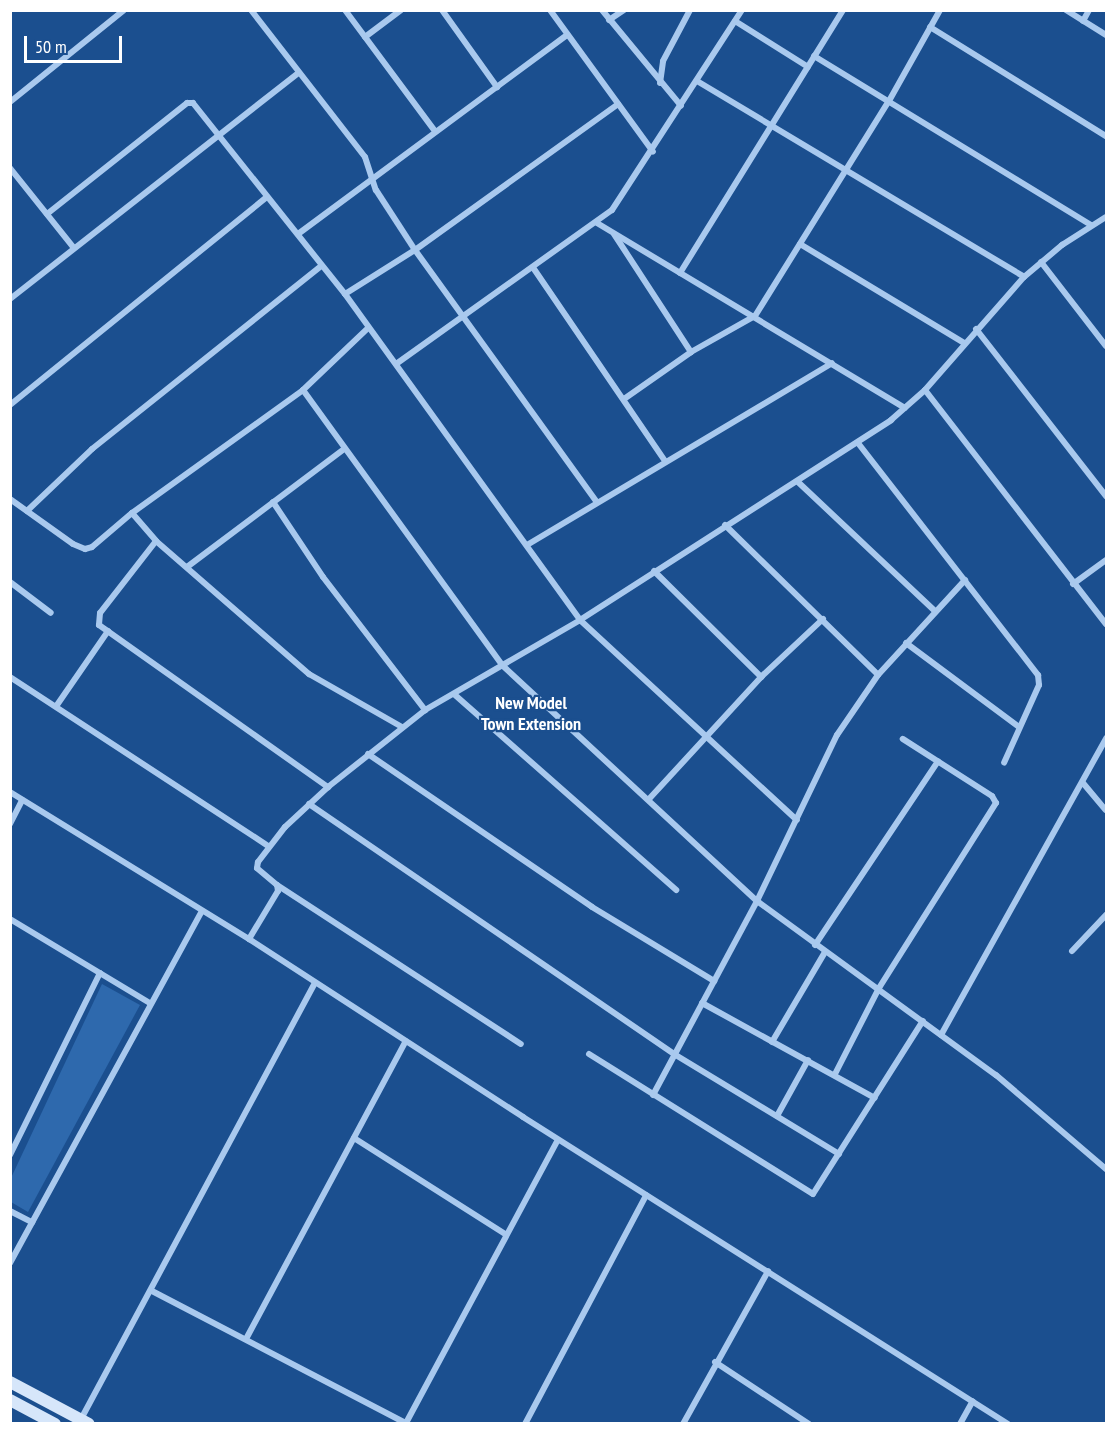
<!DOCTYPE html>
<style>
body{margin:0}
#map{position:relative;width:1117px;height:1434px;overflow:hidden;background:#1b4f8f;font-family:"PT Sans Narrow",sans-serif}
div>[style]{position:absolute}
.green>*{inset:0;background:#2e69ad}
.street>*{height:6px;margin:-3px;padding:0 3px;transform-origin:3px;border-radius:3px;background:#a9c9ee}
.secondary>*{height:12px;margin:-6px;padding:0 6px;transform-origin:6px;border-radius:6px;background:#d6e6fa}
span{translate:-50% -50%;white-space:nowrap;text-align:center;line-height:1.15;-webkit-text-stroke:4.5px #1b4f8f;paint-order:stroke}
.neighbourhood-label{font-size:18px;color:#fff;font-weight:700}
.frame{position:absolute;inset:0;border:12px solid #fff;pointer-events:none}
.scale{position:absolute;left:24px;top:36px;width:98px;height:27px;box-sizing:border-box;border:3px solid #fff;border-top:0;padding-left:8px;font-size:18px;line-height:21px;white-space:nowrap;color:#fff;-webkit-text-stroke:4px #1b4f8f;paint-order:stroke}
</style>
<div id="map">
<div class="green">
<div style="clip-path:polygon(102px 984px,140px 1005px,28px 1212px,11px 1202px,11px 1178px)"></div>
</div>
<div class="street">
<div style="left:251px;top:10px;width:186px;rotate:52.2deg"></div>
<div style="left:365px;top:157px;width:35px;rotate:72deg"></div>
<div style="left:376px;top:190px;width:72px;rotate:57deg"></div>
<div style="left:415px;top:250px;width:311px;rotate:54.2deg"></div>
<div style="left:345px;top:10px;width:149px;rotate:53.4deg"></div>
<div style="left:442px;top:10px;width:95px;rotate:54.5deg"></div>
<div style="left:550px;top:10px;width:175px;rotate:54deg"></div>
<div style="left:602px;top:10px;width:124px;rotate:50.5deg"></div>
<div style="left:1066px;top:10px;width:47px;rotate:32deg"></div>
<div style="left:609px;top:20px;width:18px;rotate:-34deg"></div>
<div style="left:735px;top:21px;width:86px;rotate:32.2deg"></div>
<div style="left:1083px;top:21px;width:13px;rotate:-61deg"></div>
<div style="left:930px;top:27px;width:207px;rotate:31.8deg"></div>
<div style="left:365px;top:37px;width:45px;rotate:-36.9deg"></div>
<div style="left:814px;top:56px;width:324px;rotate:31.4deg"></div>
<div style="left:697px;top:81px;width:381px;rotate:30.9deg"></div>
<div style="left:660px;top:83px;width:22px;rotate:-82deg"></div>
<div style="left:663px;top:61px;width:58px;rotate:-62.1deg"></div>
<div style="left:10px;top:102px;width:146px;rotate:-38.9deg"></div>
<div style="left:10px;top:168px;width:101px;rotate:51.4deg"></div>
<div style="left:47px;top:214px;width:179px;rotate:-38.4deg"></div>
<div style="left:187px;top:103px;width:6px"></div>
<div style="left:193px;top:103px;width:244px;rotate:51.5deg"></div>
<div style="left:345px;top:294px;width:402px;rotate:54.2deg"></div>
<div style="left:580px;top:620px;width:295px;rotate:42.7deg"></div>
<div style="left:597px;top:223px;width:359px;rotate:31deg"></div>
<div style="left:298px;top:234px;width:335px;rotate:-36.5deg"></div>
<div style="left:614px;top:234px;width:141px;rotate:56.9deg"></div>
<div style="left:800px;top:244px;width:192px;rotate:31.1deg"></div>
<div style="left:1041px;top:262px;width:106px;rotate:52.3deg"></div>
<div style="left:534px;top:269px;width:232px;rotate:55.7deg"></div>
<div style="left:680px;top:273px;width:309px;rotate:-58.2deg"></div>
<div style="left:345px;top:294px;width:83px;rotate:-32.2deg"></div>
<div style="left:415px;top:250px;width:250px;rotate:-35.7deg"></div>
<div style="left:10px;top:299px;width:367px;rotate:-38.1deg"></div>
<div style="left:976px;top:329px;width:212px;rotate:52.1deg"></div>
<div style="left:396px;top:364px;width:265px;rotate:-35.5deg"></div>
<div style="left:612px;top:210px;width:239px;rotate:-57deg"></div>
<div style="left:303px;top:390px;width:339px;rotate:54.1deg"></div>
<div style="left:502px;top:665px;width:347px;rotate:42.8deg"></div>
<div style="left:757px;top:901px;width:296px;rotate:36.1deg"></div>
<div style="left:996px;top:1075px;width:145px;rotate:40.5deg"></div>
<div style="left:925px;top:390px;width:296px;rotate:52.3deg"></div>
<div style="left:624px;top:399px;width:82px;rotate:-35deg"></div>
<div style="left:691px;top:352px;width:73px;rotate:-29.4deg"></div>
<div style="left:755px;top:316px;width:253px;rotate:-58.1deg"></div>
<div style="left:889px;top:101px;width:104px;rotate:-60.7deg"></div>
<div style="left:10px;top:405px;width:329px;rotate:-39deg"></div>
<div style="left:858px;top:443px;width:294px;rotate:52.2deg"></div>
<div style="left:1038px;top:675px;width:10px;rotate:84deg"></div>
<div style="left:1039px;top:685px;width:85px;rotate:114.2deg"></div>
<div style="left:798px;top:482px;width:187px;rotate:43.3deg"></div>
<div style="left:10px;top:499px;width:77px;rotate:35.5deg"></div>
<div style="left:73px;top:544px;width:13px;rotate:23deg"></div>
<div style="left:85px;top:549px;width:7px;rotate:-16deg"></div>
<div style="left:92px;top:547px;width:52px;rotate:-40.4deg"></div>
<div style="left:132px;top:513px;width:211px;rotate:-35.7deg"></div>
<div style="left:303px;top:390px;width:90px;rotate:-43.6deg"></div>
<div style="left:273px;top:502px;width:90px;rotate:56.3deg"></div>
<div style="left:323px;top:577px;width:168px;rotate:52.5deg"></div>
<div style="left:27px;top:511px;width:90px;rotate:-43.6deg"></div>
<div style="left:92px;top:449px;width:293px;rotate:-38.6deg"></div>
<div style="left:132px;top:513px;width:37px;rotate:49deg"></div>
<div style="left:156px;top:541px;width:203px;rotate:41deg"></div>
<div style="left:309px;top:674px;width:107px;rotate:29.7deg"></div>
<div style="left:725px;top:525px;width:214px;rotate:44.4deg"></div>
<div style="left:156px;top:541px;width:91px;rotate:127.9deg"></div>
<div style="left:100px;top:613px;width:12px;rotate:95deg"></div>
<div style="left:99px;top:625px;width:281px;rotate:35.3deg"></div>
<div style="left:527px;top:545px;width:355px;rotate:-30.8deg"></div>
<div style="left:187px;top:567px;width:195px;rotate:-36.9deg"></div>
<div style="left:654px;top:571px;width:151px;rotate:44.7deg"></div>
<div style="left:10px;top:582px;width:51px;rotate:37.1deg"></div>
<div style="left:1073px;top:584px;width:41px;rotate:-36deg"></div>
<div style="left:906px;top:643px;width:141px;rotate:36.6deg"></div>
<div style="left:10px;top:677px;width:308px;rotate:33.2deg"></div>
<div style="left:455px;top:695px;width:295px;rotate:41.4deg"></div>
<div style="left:57px;top:705px;width:90px;rotate:-55.4deg"></div>
<div style="left:368px;top:754px;width:271px;rotate:34.3deg"></div>
<div style="left:592px;top:907px;width:143px;rotate:31.2deg"></div>
<div style="left:1083px;top:783px;width:35px;rotate:50deg"></div>
<div style="left:10px;top:792px;width:281px;rotate:31.6deg"></div>
<div style="left:249px;top:939px;width:327px;rotate:33deg"></div>
<div style="left:523px;top:1117px;width:574px;rotate:32.33deg"></div>
<div style="left:649px;top:799px;width:166px;rotate:-47.4deg"></div>
<div style="left:761px;top:677px;width:85px;rotate:-43.1deg"></div>
<div style="left:309px;top:804px;width:442px;rotate:34.4deg"></div>
<div style="left:674px;top:1054px;width:193px;rotate:31.2deg"></div>
<div style="left:10px;top:824px;width:27px;rotate:-63deg"></div>
<div style="left:277px;top:885px;width:291px;rotate:33.1deg"></div>
<div style="left:10px;top:919px;width:163px;rotate:31deg"></div>
<div style="left:249px;top:939px;width:56px;rotate:-58.9deg"></div>
<div style="left:278px;top:891px;width:6px;rotate:-99deg"></div>
<div style="left:277px;top:885px;width:26px;rotate:-140deg"></div>
<div style="left:257px;top:868px;width:6px;rotate:-81deg"></div>
<div style="left:258px;top:862px;width:44px;rotate:-52.4deg"></div>
<div style="left:285px;top:827px;width:59px;rotate:-42.9deg"></div>
<div style="left:328px;top:787px;width:124px;rotate:-38.4deg"></div>
<div style="left:425px;top:710px;width:179px;rotate:-30.1deg"></div>
<div style="left:580px;top:620px;width:370px;rotate:-32.7deg"></div>
<div style="left:891px;top:420px;width:45px;rotate:-41.4deg"></div>
<div style="left:925px;top:390px;width:150px;rotate:-48.8deg"></div>
<div style="left:1024px;top:277px;width:50px;rotate:-40.1deg"></div>
<div style="left:1062px;top:245px;width:52px;rotate:-32.5deg"></div>
<div style="left:815px;top:945px;width:221px;rotate:-56.2deg"></div>
<div style="left:1072px;top:951px;width:50px;rotate:-46.6deg"></div>
<div style="left:702px;top:1003px;width:197px;rotate:28.8deg"></div>
<div style="left:941px;top:1035px;width:340px;rotate:-60.9deg"></div>
<div style="left:772px;top:1042px;width:104px;rotate:-59.5deg"></div>
<div style="left:589px;top:1054px;width:264px;rotate:32deg"></div>
<div style="left:813px;top:1194px;width:205px;rotate:-57.6deg"></div>
<div style="left:835px;top:1074px;width:97px;rotate:-62.9deg"></div>
<div style="left:879px;top:988px;width:219px;rotate:-57.7deg"></div>
<div style="left:996px;top:803px;width:8px;rotate:-120deg"></div>
<div style="left:992px;top:796px;width:106px;rotate:-147.4deg"></div>
<div style="left:653px;top:1095px;width:220px;rotate:-61.8deg"></div>
<div style="left:757px;top:901px;width:184px;rotate:-64.3deg"></div>
<div style="left:837px;top:735px;width:73px;rotate:-55.7deg"></div>
<div style="left:878px;top:675px;width:129px;rotate:-47.5deg"></div>
<div style="left:777px;top:1116px;width:64px;rotate:-61deg"></div>
<div style="left:354px;top:1138px;width:179px;rotate:32.4deg"></div>
<div style="left:10px;top:1155px;width:203px;rotate:-63.7deg"></div>
<div style="left:10px;top:1211px;width:25px;rotate:27deg"></div>
<div style="left:10px;top:1263px;width:401px;rotate:-61.4deg"></div>
<div style="left:152px;top:1291px;width:288px;rotate:27.5deg"></div>
<div style="left:246px;top:1339px;width:338px;rotate:-61.8deg"></div>
<div style="left:715px;top:1362px;width:113px;rotate:33.4deg"></div>
<div style="left:80px;top:1421px;width:497px;rotate:-61.8deg"></div>
<div style="left:406px;top:1423px;width:321px;rotate:-61.8deg"></div>
<div style="left:525px;top:1424px;width:259px;rotate:-62.1deg"></div>
<div style="left:683px;top:1424px;width:175px;rotate:-60.9deg"></div>
<div style="left:960px;top:1424px;width:26px;rotate:-61deg"></div>
</div>
<div class="secondary">
<div style="left:10px;top:1382px;width:89px;rotate:28deg"></div>
<div style="left:10px;top:1400px;width:51px;rotate:28.1deg"></div>
</div>
<div class="neighbourhood-label">
<span style="left:531px;top:714px">New Model<br>Town Extension</span>
</div>
<div class="frame"></div>
<div class="scale">50 m</div>
</div>
